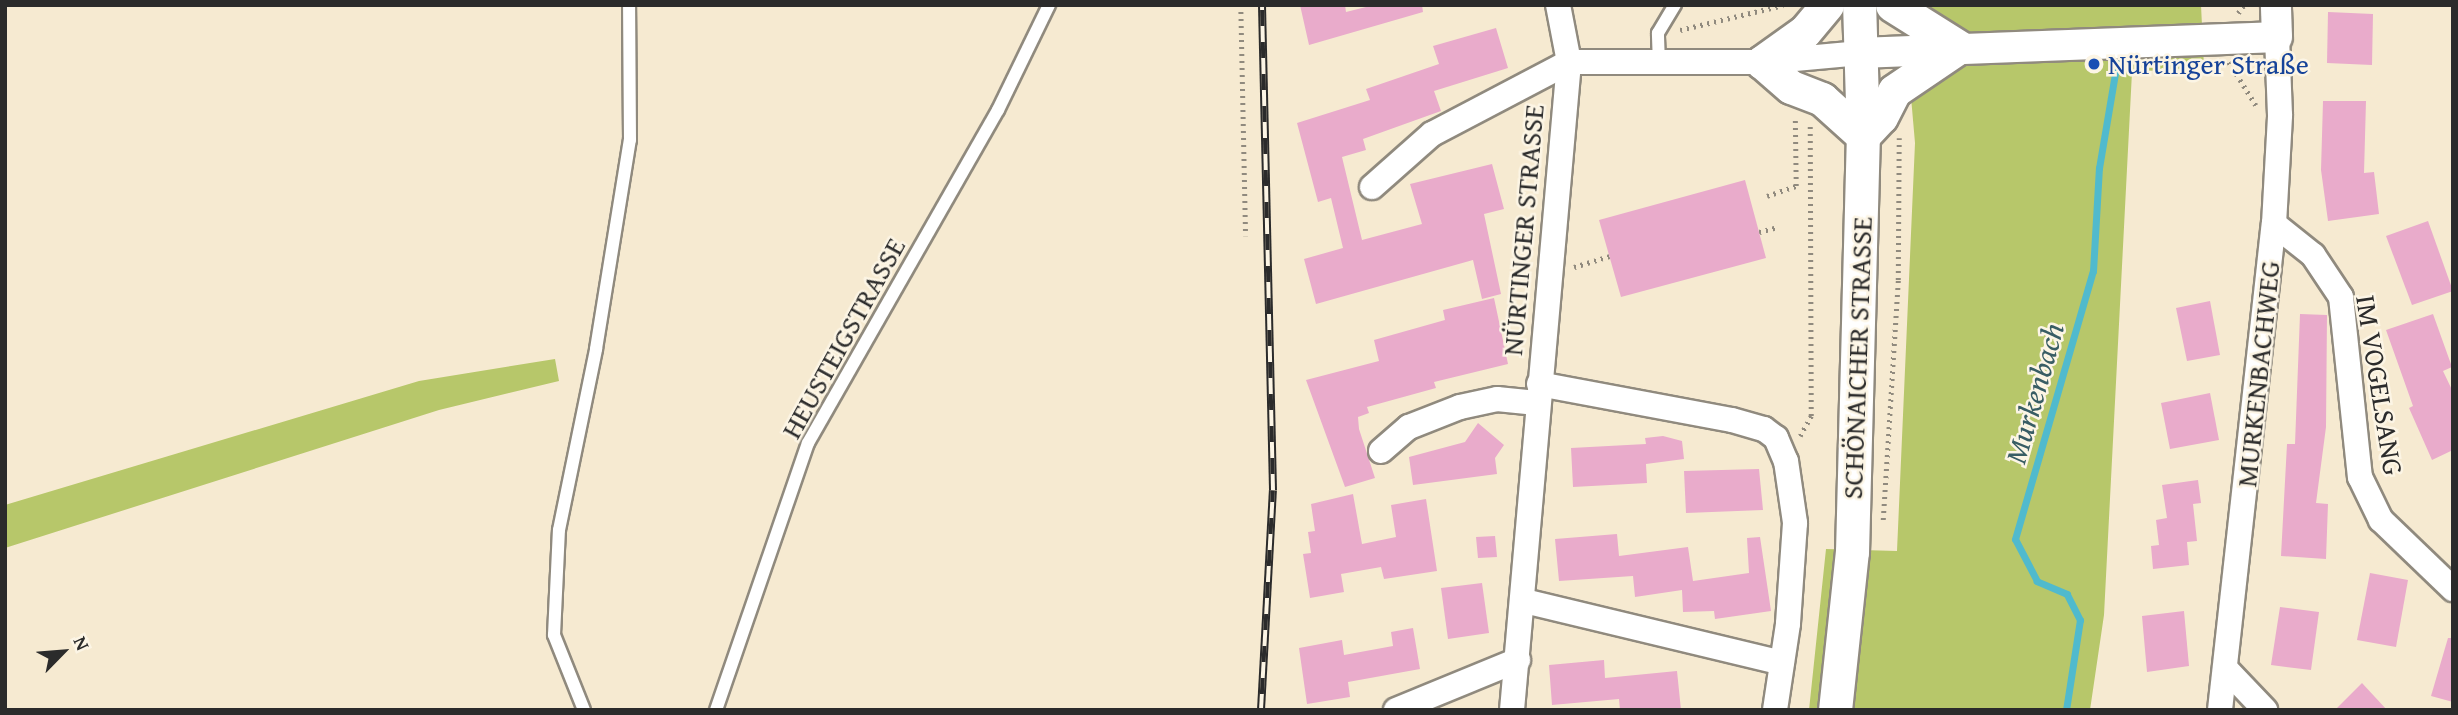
<!DOCTYPE html>
<meta charset="utf-8">
<style>
body{margin:0}
#map{position:relative;width:2458px;height:715px;overflow:hidden;background:#f6ead1;font-family:"Gentium Book Plus",serif}
div>[style]{position:absolute}
.green>*{inset:0;background:#b7c76a}
.stream>*{height:7px;margin:-3.5px;padding:0 3.5px;transform-origin:3.5px;border-radius:3.5px;background:#50bacd}
.building>*{inset:0;background:#e9abcb}
.path>*{height:4.5px;margin-top:-2.25px;transform-origin:0;background:repeating-linear-gradient(90deg,#908a7e 0 2px,transparent 0 7px)}
.roads{filter:drop-shadow(2px 0 #908a7e) drop-shadow(-2px 0 #908a7e) drop-shadow(0 2px #908a7e) drop-shadow(0 -2px #908a7e)}
.service>*{height:12px;margin:-6px;padding:0 6px;transform-origin:6px;border-radius:6px;background:#fff}
.minor>*{height:24px;margin:-12px;padding:0 12px;transform-origin:12px;border-radius:12px;background:#fff}
.tertiary>*{height:30px;margin:-15px;padding:0 15px;transform-origin:15px;border-radius:15px;background:#fff}
.secondary>*{height:33px;margin:-16.5px;padding:0 16.5px;transform-origin:16.5px;border-radius:16.5px;background:#fff}
.rail>*{height:8px;margin-top:-4px;transform-origin:0;background:repeating-linear-gradient(90deg,#fcf5e5 0 16px,#2b2b2b 0 32px);box-sizing:border-box;border-block:2px solid #2b2b2b}
.dots>*{width:19px;height:19px;translate:-50% -50%;box-sizing:border-box;border:4px solid #fcf5e5;border-radius:50%}
span{translate:-50% -50%;white-space:nowrap;text-align:center;line-height:1.15;-webkit-text-stroke:5px #fcf5e5;paint-order:stroke}
.transit-label{font-size:28px;color:#164399}
.left{translate:0 -50%;text-align:left}
.street-label{font-size:28px;color:#2b2b2b}
.water-label{font-size:30px;color:#385d64;font-style:italic}
.frame{position:absolute;inset:0;border:7px solid #2b2b2b;pointer-events:none}
.north{position:absolute;left:28px;top:617px;width:70px;height:70px;-webkit-text-stroke:5px #fcf5e5;paint-order:stroke;rotate:65deg;font-size:19px;font-weight:700;line-height:28px;text-align:center;color:#2b2b2b}
.north::after{content:'';display:block;margin:auto;width:24px;height:32px;background:#2b2b2b;clip-path:polygon(50% 0,100% 100%,50% 72%,0 100%)}
</style>
<div id="map">
<div class="green">
<div style="clip-path:polygon(1903px 5px,2201px 5px,2204px 67px,2132px 72px,2104px 615px,2090px 710px,1809px 710px,1826px 549px,1897px 551px,1915px 143px)"></div>
<div style="clip-path:polygon(555px 359px,559px 381px,439px 410px,5px 548px,5px 505px,419px 381px)"></div>
</div>
<div class="stream">
<div style="left:2066px;top:710px;width:91px;rotate:-81.2deg"></div>
<div style="left:2080px;top:620px;width:29px;rotate:-117deg"></div>
<div style="left:2067px;top:594px;width:33px;rotate:-157deg"></div>
<div style="left:2037px;top:581px;width:47px;rotate:-117.6deg"></div>
<div style="left:2015px;top:539px;width:279px;rotate:-73.8deg"></div>
<div style="left:2093px;top:271px;width:103px;rotate:-86.7deg"></div>
<div style="left:2099px;top:168px;width:108px;rotate:-80.4deg"></div>
</div>
<div class="building">
<div style="clip-path:polygon(1300px 5px,1345px 5px,1346px 12px,1374px 5px,1422px 5px,1423px 12px,1309px 45px)"></div>
<div style="clip-path:polygon(2328px 12px,2373px 14px,2372px 65px,2327px 63px)"></div>
<div style="clip-path:polygon(1496px 28px,1508px 68px,1434px 91px,1441px 111px,1363px 139px,1366px 150px,1342px 157px,1362px 240px,1422px 224px,1410px 184px,1492px 164px,1504px 209px,1484px 214px,1501px 294px,1482px 299px,1473px 260px,1316px 304px,1304px 259px,1343px 248px,1331px 198px,1318px 202px,1297px 123px,1370px 100px,1366px 89px,1439px 64px,1433px 46px)"></div>
<div style="clip-path:polygon(2323px 101px,2366px 101px,2364px 173px,2374px 172px,2379px 214px,2328px 221px,2321px 170px)"></div>
<div style="clip-path:polygon(1745px 180px,1766px 258px,1621px 297px,1599px 220px)"></div>
<div style="clip-path:polygon(2428px 221px,2453px 291px,2412px 305px,2386px 236px)"></div>
<div style="clip-path:polygon(1494px 298px,1508px 364px,1434px 382px,1436px 388px,1367px 407px,1369px 413px,1358px 417px,1359px 429px,1375px 478px,1345px 487px,1306px 380px,1379px 361px,1374px 340px,1445px 320px,1443px 310px)"></div>
<div style="clip-path:polygon(2210px 301px,2220px 355px,2187px 361px,2176px 308px)"></div>
<div style="clip-path:polygon(2300px 314px,2327px 315px,2326px 427px,2316px 503px,2328px 504px,2326px 559px,2281px 556px,2287px 444px,2295px 444px)"></div>
<div style="clip-path:polygon(2433px 314px,2452px 367px,2443px 371px,2453px 392px,2453px 450px,2432px 460px,2409px 408px,2413px 406px,2386px 330px)"></div>
<div style="clip-path:polygon(2210px 393px,2219px 440px,2170px 449px,2161px 403px)"></div>
<div style="clip-path:polygon(1478px 423px,1504px 445px,1495px 458px,1497px 474px,1413px 485px,1409px 457px,1465px 442px)"></div>
<div style="clip-path:polygon(1663px 436px,1682px 441px,1684px 459px,1646px 464px,1647px 483px,1573px 487px,1571px 448px,1646px 444px,1645px 438px)"></div>
<div style="clip-path:polygon(1759px 469px,1763px 510px,1686px 513px,1684px 471px)"></div>
<div style="clip-path:polygon(2198px 480px,2201px 503px,2193px 504px,2197px 541px,2187px 542px,2189px 565px,2153px 569px,2151px 546px,2159px 545px,2156px 520px,2167px 518px,2162px 485px)"></div>
<div style="clip-path:polygon(1353px 494px,1362px 544px,1396px 537px,1391px 505px,1426px 499px,1437px 571px,1384px 579px,1381px 567px,1341px 574px,1344px 592px,1310px 598px,1303px 554px,1311px 553px,1308px 532px,1315px 531px,1311px 504px)"></div>
<div style="clip-path:polygon(1617px 534px,1619px 556px,1688px 547px,1693px 581px,1749px 573px,1747px 538px,1760px 537px,1771px 611px,1715px 619px,1714px 611px,1683px 612px,1682px 590px,1635px 597px,1633px 576px,1559px 581px,1555px 539px)"></div>
<div style="clip-path:polygon(1495px 536px,1497px 557px,1478px 558px,1476px 537px)"></div>
<div style="clip-path:polygon(2370px 573px,2408px 580px,2396px 647px,2357px 640px)"></div>
<div style="clip-path:polygon(1482px 583px,1489px 633px,1448px 639px,1441px 588px)"></div>
<div style="clip-path:polygon(2280px 607px,2319px 612px,2311px 670px,2271px 665px)"></div>
<div style="clip-path:polygon(2184px 611px,2189px 666px,2147px 672px,2142px 616px)"></div>
<div style="clip-path:polygon(1413px 628px,1420px 669px,1348px 682px,1350px 697px,1307px 704px,1299px 648px,1342px 640px,1344px 655px,1393px 646px,1391px 632px)"></div>
<div style="clip-path:polygon(2448px 638px,2453px 638px,2453px 702px,2431px 696px)"></div>
<div style="clip-path:polygon(1604px 660px,1605px 678px,1677px 671px,1681px 710px,1620px 710px,1619px 699px,1552px 705px,1549px 665px)"></div>
<div style="clip-path:polygon(2362px 683px,2387px 710px,2335px 710px)"></div>
</div>
<div class="path">
<div style="left:1241px;top:5px;width:231px;rotate:88.8deg"></div>
<div style="left:2238px;top:13px;width:10px;rotate:-53deg"></div>
<div style="left:1680px;top:30px;width:106px;rotate:-13.6deg"></div>
<div style="left:2229px;top:62px;width:51px;rotate:57.9deg"></div>
<div style="left:1767px;top:196px;width:31px;rotate:-19deg"></div>
<div style="left:1796px;top:186px;width:68px;rotate:-90.8deg"></div>
<div style="left:1759px;top:232px;width:20px;rotate:-15deg"></div>
<div style="left:1574px;top:267px;width:37px;rotate:-17deg"></div>
<div style="left:1800px;top:436px;width:23px;rotate:-61deg"></div>
<div style="left:1811px;top:416px;width:291px;rotate:-90.2deg"></div>
<div style="left:1883px;top:520px;width:240px;rotate:-86.4deg"></div>
<div style="left:1898px;top:280px;width:142px;rotate:-89.6deg"></div>
</div>
<div class="roads">
<div class="service">
<div style="left:1659px;top:65px;width:32px;rotate:-92deg"></div>
<div style="left:1658px;top:33px;width:33px;rotate:-59deg"></div>
<div style="left:584px;top:710px;width:81px;rotate:-111.8deg"></div>
<div style="left:554px;top:635px;width:105px;rotate:-87.3deg"></div>
<div style="left:559px;top:530px;width:185px;rotate:-78.4deg"></div>
<div style="left:596px;top:349px;width:212px;rotate:-80.8deg"></div>
<div style="left:630px;top:140px;width:135px;rotate:-90.4deg"></div>
<div style="left:716px;top:710px;width:282px;rotate:-71deg"></div>
<div style="left:808px;top:443px;width:383px;rotate:-60.3deg"></div>
<div style="left:998px;top:110px;width:117px;rotate:-64.1deg"></div>
</div>
<div class="minor">
<div style="left:1372px;top:187px;width:80px;rotate:-41.5deg"></div>
<div style="left:1432px;top:134px;width:155px;rotate:-27.7deg"></div>
<div style="left:1569px;top:62px;width:193px"></div>
<div style="left:1762px;top:62px;width:99px;rotate:-5.2deg"></div>
<div style="left:2274px;top:224px;width:50px;rotate:38.5deg"></div>
<div style="left:2313px;top:255px;width:50px;rotate:56.3deg"></div>
<div style="left:2341px;top:297px;width:181px;rotate:84deg"></div>
<div style="left:2360px;top:477px;width:48px;rotate:64deg"></div>
<div style="left:2381px;top:520px;width:100px;rotate:43.8deg"></div>
<div style="left:1539px;top:384px;width:196px;rotate:10.6deg"></div>
<div style="left:1732px;top:420px;width:33px;rotate:16deg"></div>
<div style="left:1764px;top:429px;width:15px;rotate:37deg"></div>
<div style="left:1776px;top:438px;width:25px;rotate:67deg"></div>
<div style="left:1786px;top:461px;width:63px;rotate:81.7deg"></div>
<div style="left:1795px;top:523px;width:101px;rotate:94deg"></div>
<div style="left:1788px;top:624px;width:87px;rotate:98.6deg"></div>
<div style="left:1381px;top:451px;width:37px;rotate:-41deg"></div>
<div style="left:1409px;top:427px;width:55px;rotate:-21.4deg"></div>
<div style="left:1460px;top:407px;width:38px;rotate:-12deg"></div>
<div style="left:1497px;top:399px;width:40px;rotate:5.7deg"></div>
<div style="left:1524px;top:601px;width:265px;rotate:13.5deg"></div>
<div style="left:2226px;top:669px;width:57px;rotate:46.4deg"></div>
<div style="left:1396px;top:710px;width:132px;rotate:-22.3deg"></div>
<div style="left:1512px;top:710px;width:651px;rotate:-84.97deg"></div>
<div style="left:1569px;top:62px;width:58px;rotate:-100.9deg"></div>
<div style="left:2220px;top:710px;width:489px;rotate:-83.7deg"></div>
<div style="left:2274px;top:224px;width:109px;rotate:-86.8deg"></div>
<div style="left:2280px;top:115px;width:78px;rotate:-92.2deg"></div>
</div>
<div class="tertiary">
<div style="left:1861px;top:53px;width:416px;rotate:-2.2deg"></div>
<div style="left:2277px;top:37px;width:32px;rotate:-92deg"></div>
</div>
<div class="secondary">
<div style="left:1827px;top:5px;width:35px;rotate:130deg"></div>
<div style="left:1804px;top:32px;width:52px;rotate:144.5deg"></div>
<div style="left:1762px;top:62px;width:38px;rotate:41deg"></div>
<div style="left:1791px;top:87px;width:33px;rotate:21deg"></div>
<div style="left:1822px;top:99px;width:55px;rotate:42.1deg"></div>
<div style="left:1863px;top:136px;width:26px;rotate:-47deg"></div>
<div style="left:1881px;top:117px;width:29px;rotate:-63deg"></div>
<div style="left:1894px;top:91px;width:78px;rotate:-34.1deg"></div>
<div style="left:1959px;top:47px;width:79px;rotate:-147.9deg"></div>
<div style="left:1835px;top:710px;width:159px;rotate:-83.9deg"></div>
<div style="left:1852px;top:552px;width:416px;rotate:-88.5deg"></div>
<div style="left:1863px;top:136px;width:131px;rotate:-91.7deg"></div>
</div>
</div>
<div class="rail">
<div style="left:1261px;top:710px;width:220px;rotate:-86.9deg"></div>
<div style="left:1273px;top:490px;width:485px;rotate:-91.3deg"></div>
</div>
<div class="dots">
<div style="left:2094px;top:64px;background:#1a4fb4"></div>
</div>
<div class="transit-label">
<span class="left" style="left:2108px;top:64px">Nürtinger Straße</span>
</div>
<div class="street-label">
<span style="left:1523px;top:230px;rotate:-85deg">NÜRTINGER STRASSE</span>
<span style="left:843px;top:338px;rotate:-61deg">HEUSTEIGSTRASSE</span>
<span style="left:1857px;top:358px;rotate:-88deg">SCHÖNAICHER STRASSE</span>
<span style="left:2258px;top:374px;rotate:-84deg">MURKENBACHWEG</span>
<span style="left:2380px;top:385px;rotate:81deg">IM VOGELSANG</span>
</div>
<div class="water-label">
<span style="left:2034px;top:393px;rotate:-74deg">Murkenbach</span>
</div>
<div class="frame"></div>
<div class="north">N</div>
</div>
